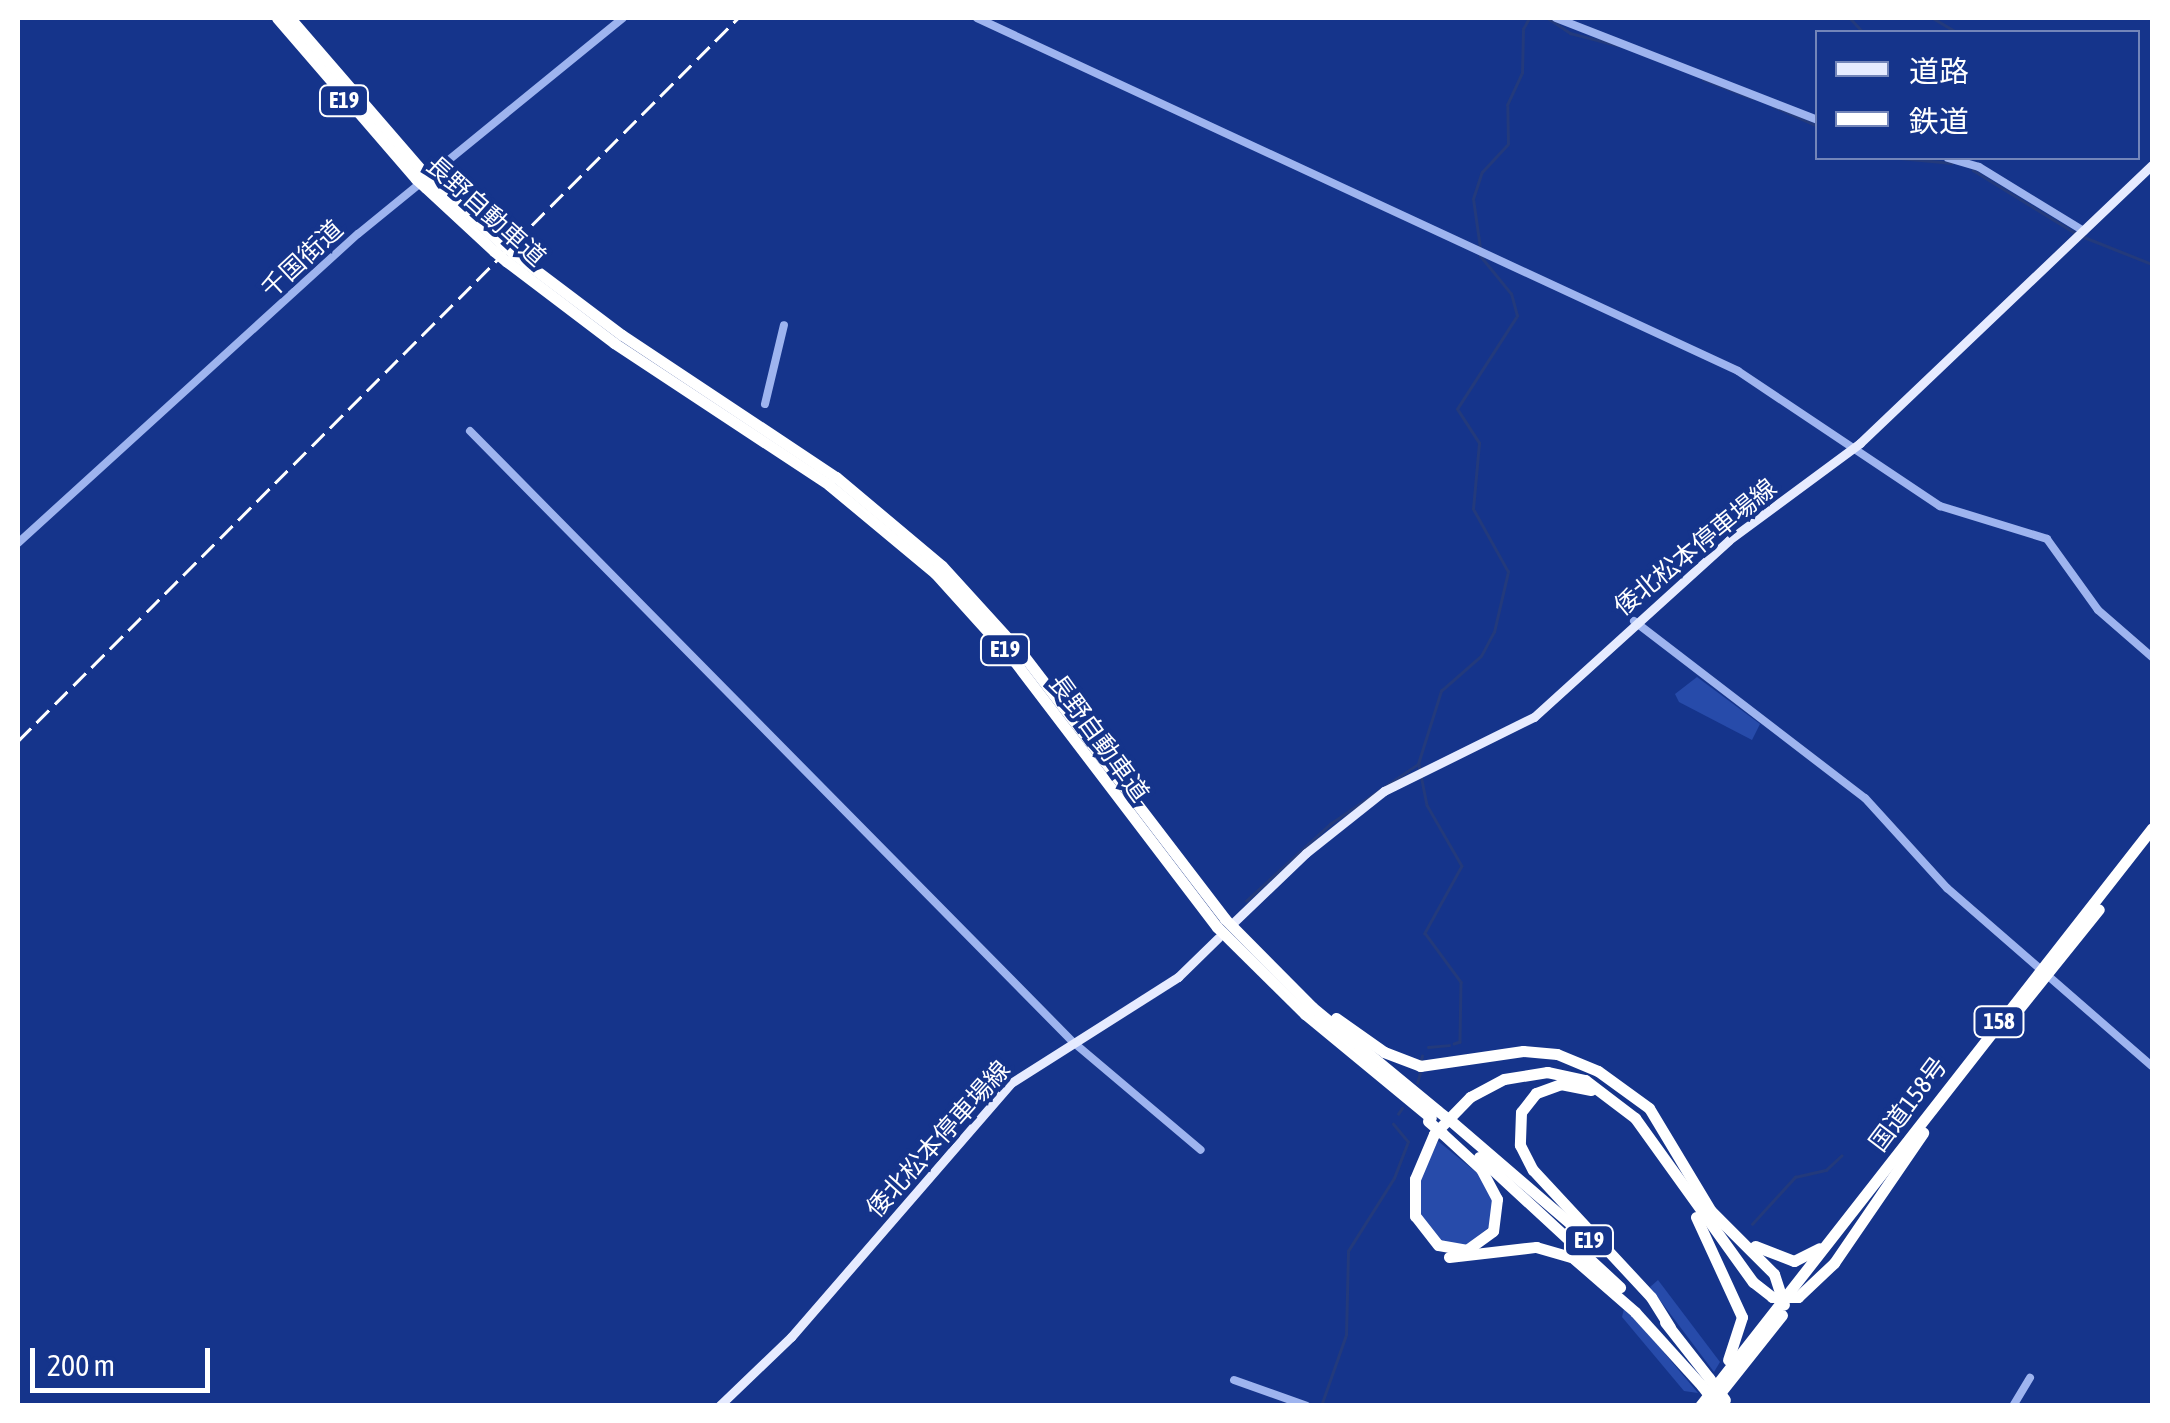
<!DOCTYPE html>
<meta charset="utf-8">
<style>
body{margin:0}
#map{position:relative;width:2170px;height:1423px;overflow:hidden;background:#15348b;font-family:"Asap Condensed","Noto Sans JP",sans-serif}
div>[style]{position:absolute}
.green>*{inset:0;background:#274baa}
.stream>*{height:2.5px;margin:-1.25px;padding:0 1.25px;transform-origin:1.25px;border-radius:1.25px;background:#233a7c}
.minor>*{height:8px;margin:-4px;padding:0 4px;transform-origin:4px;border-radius:4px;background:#9eb4ef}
.major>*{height:9px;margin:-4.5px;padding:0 4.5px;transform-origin:4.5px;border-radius:4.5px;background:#e6ebff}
.highway>*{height:11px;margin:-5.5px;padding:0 5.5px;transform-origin:5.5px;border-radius:5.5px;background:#fff}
.rail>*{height:2.5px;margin-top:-1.25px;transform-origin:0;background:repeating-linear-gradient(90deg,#fff 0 18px,transparent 0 26px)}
.highway-bridge>*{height:11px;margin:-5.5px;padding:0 5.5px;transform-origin:5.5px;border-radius:5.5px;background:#fff}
span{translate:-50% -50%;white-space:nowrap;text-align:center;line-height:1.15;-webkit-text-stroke:8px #15348b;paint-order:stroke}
.shield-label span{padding:2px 8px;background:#15348b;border:2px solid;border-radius:8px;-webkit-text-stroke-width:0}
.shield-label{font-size:22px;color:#fff;font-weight:700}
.street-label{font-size:25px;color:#fff}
.frame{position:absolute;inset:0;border:20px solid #fff;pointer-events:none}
.legend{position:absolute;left:1815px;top:30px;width:325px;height:130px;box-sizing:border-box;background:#15348b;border:2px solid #7385b9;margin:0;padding:12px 18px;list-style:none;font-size:30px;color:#fff}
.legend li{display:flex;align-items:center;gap:20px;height:50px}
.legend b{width:50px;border:2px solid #7385b9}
.scale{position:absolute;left:30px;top:1348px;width:180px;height:45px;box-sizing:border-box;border:5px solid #fff;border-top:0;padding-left:12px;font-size:30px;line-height:35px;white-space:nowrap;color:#fff;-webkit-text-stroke:8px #15348b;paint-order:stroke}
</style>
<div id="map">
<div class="green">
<div style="clip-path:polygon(1697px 677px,1760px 724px,1752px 740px,1679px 702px,1675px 694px)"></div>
<div style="clip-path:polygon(1438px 1141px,1482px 1177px,1494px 1201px,1492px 1225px,1465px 1246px,1443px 1243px,1421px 1223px,1420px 1180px)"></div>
<div style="clip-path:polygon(1658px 1280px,1720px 1362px,1714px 1372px,1650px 1287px)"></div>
<div style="clip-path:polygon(1624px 1309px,1645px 1330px,1698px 1393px,1684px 1391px,1622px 1317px)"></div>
</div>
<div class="stream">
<div style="left:1548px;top:18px;width:27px;rotate:34deg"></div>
<div style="left:1570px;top:33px;width:49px;rotate:14.3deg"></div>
<div style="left:1850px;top:18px;width:19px;rotate:47deg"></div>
<div style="left:1933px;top:18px;width:27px;rotate:31deg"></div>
<div style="left:1703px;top:79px;width:53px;rotate:21.2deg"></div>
<div style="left:1773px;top:106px;width:49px;rotate:24deg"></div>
<div style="left:1900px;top:158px;width:52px;rotate:5.5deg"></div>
<div style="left:1973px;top:170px;width:122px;rotate:31.6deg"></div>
<div style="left:2084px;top:237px;width:73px;rotate:21.7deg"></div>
<div style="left:1480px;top:248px;width:49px;rotate:-98.1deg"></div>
<div style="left:1473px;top:199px;width:28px;rotate:-72deg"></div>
<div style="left:1482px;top:172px;width:38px;rotate:-47deg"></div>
<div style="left:1508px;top:144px;width:39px;rotate:-91deg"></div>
<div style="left:1507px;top:105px;width:35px;rotate:-65deg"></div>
<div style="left:1522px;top:73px;width:44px;rotate:-88.7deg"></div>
<div style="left:1523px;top:29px;width:13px;rotate:-61deg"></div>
<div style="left:1419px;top:765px;width:41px;rotate:78.7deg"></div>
<div style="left:1427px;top:805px;width:70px;rotate:60.2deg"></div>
<div style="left:1462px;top:866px;width:77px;rotate:118.9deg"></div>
<div style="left:1425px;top:933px;width:61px;rotate:53.7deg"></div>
<div style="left:1461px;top:982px;width:60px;rotate:91deg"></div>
<div style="left:1460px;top:1042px;width:6px;rotate:162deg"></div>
<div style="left:1246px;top:901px;width:114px;rotate:-42.5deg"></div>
<div style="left:1330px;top:824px;width:107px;rotate:-34.3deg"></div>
<div style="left:1418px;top:764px;width:77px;rotate:-72.5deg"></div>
<div style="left:1441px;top:691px;width:53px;rotate:-41.2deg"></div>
<div style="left:1481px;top:656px;width:27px;rotate:-62deg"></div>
<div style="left:1494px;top:632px;width:62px;rotate:-76.9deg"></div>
<div style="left:1508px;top:572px;width:72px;rotate:-119.1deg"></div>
<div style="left:1473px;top:509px;width:66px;rotate:-84.8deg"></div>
<div style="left:1479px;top:443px;width:40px;rotate:-122.9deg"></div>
<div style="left:1457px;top:409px;width:111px;rotate:-57.2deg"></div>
<div style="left:1517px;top:316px;width:23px;rotate:-105deg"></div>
<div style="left:1511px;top:294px;width:49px;rotate:-129.2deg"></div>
<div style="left:1428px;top:1047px;width:21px;rotate:-5deg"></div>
<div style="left:1421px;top:1060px;width:4px;rotate:-76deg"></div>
<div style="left:1417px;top:1083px;width:10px;rotate:-73deg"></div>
<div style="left:1398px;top:1114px;width:7px;rotate:-56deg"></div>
<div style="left:1752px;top:1224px;width:64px;rotate:-47.5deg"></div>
<div style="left:1795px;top:1177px;width:32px;rotate:-13deg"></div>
<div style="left:1826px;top:1170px;width:21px;rotate:-43deg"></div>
<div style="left:1321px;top:1406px;width:75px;rotate:-70.6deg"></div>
<div style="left:1346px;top:1335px;width:84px;rotate:-88.6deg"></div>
<div style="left:1348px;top:1251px;width:86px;rotate:-57.8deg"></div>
<div style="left:1394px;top:1178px;width:39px;rotate:-69deg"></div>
<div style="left:1408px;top:1142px;width:23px;rotate:-130deg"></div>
</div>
<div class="minor">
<div style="left:977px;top:18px;width:839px;rotate:24.88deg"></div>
<div style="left:1738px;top:371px;width:243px;rotate:33.8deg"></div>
<div style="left:1940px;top:506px;width:112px;rotate:17.1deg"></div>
<div style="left:2047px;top:539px;width:87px;rotate:54.3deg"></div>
<div style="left:2098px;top:610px;width:72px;rotate:41deg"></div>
<div style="left:1556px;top:18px;width:281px;rotate:21.3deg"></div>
<div style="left:1948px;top:158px;width:32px;rotate:16deg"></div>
<div style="left:1979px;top:167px;width:123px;rotate:31.4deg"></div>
<div style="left:765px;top:404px;width:81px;rotate:-76.5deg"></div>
<div style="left:470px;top:431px;width:858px;rotate:45.38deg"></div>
<div style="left:1073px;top:1042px;width:167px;rotate:40.2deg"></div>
<div style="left:18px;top:543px;width:459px;rotate:-42.3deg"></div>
<div style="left:358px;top:234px;width:342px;rotate:-39.2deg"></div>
<div style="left:1634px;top:621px;width:291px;rotate:37.5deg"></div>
<div style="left:1865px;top:798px;width:122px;rotate:47.7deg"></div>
<div style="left:1947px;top:888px;width:271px;rotate:41deg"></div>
<div style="left:1234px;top:1380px;width:77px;rotate:19.6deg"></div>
<div style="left:2013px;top:1406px;width:33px;rotate:-59deg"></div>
</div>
<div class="major">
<div style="left:1235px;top:921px;width:98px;rotate:-43.8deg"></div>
<div style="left:1306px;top:853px;width:100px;rotate:-38.5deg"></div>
<div style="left:1384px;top:791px;width:167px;rotate:-26.3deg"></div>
<div style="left:1534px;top:717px;width:263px;rotate:-42.2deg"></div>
<div style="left:1729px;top:540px;width:163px;rotate:-36.5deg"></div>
<div style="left:1860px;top:443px;width:403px;rotate:-43.6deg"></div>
<div style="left:719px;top:1406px;width:100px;rotate:-43.8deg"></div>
<div style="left:791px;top:1337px;width:336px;rotate:-49.1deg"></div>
<div style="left:1011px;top:1083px;width:198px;rotate:-32.4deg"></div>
<div style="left:1178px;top:977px;width:56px;rotate:-44.3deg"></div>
</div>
<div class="highway">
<div style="left:277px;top:18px;width:213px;rotate:49.2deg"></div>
<div style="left:290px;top:18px;width:205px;rotate:49.2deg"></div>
<div style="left:434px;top:182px;width:92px;rotate:42.4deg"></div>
<div style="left:426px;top:188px;width:93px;rotate:42.8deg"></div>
<div style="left:513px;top:253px;width:136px;rotate:37deg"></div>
<div style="left:622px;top:335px;width:257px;rotate:33.6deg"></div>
<div style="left:836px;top:477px;width:138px;rotate:40deg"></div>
<div style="left:942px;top:566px;width:122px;rotate:47.7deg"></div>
<div style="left:1024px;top:656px;width:331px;rotate:52.6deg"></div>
<div style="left:1225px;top:919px;width:124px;rotate:45.3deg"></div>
<div style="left:1312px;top:1007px;width:163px;rotate:39.5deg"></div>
<div style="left:506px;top:261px;width:136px;rotate:37.2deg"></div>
<div style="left:614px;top:343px;width:258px;rotate:33.4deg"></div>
<div style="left:829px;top:485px;width:138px;rotate:39.7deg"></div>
<div style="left:935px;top:573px;width:120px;rotate:48deg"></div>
<div style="left:1015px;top:662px;width:333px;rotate:52.7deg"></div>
<div style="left:1217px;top:927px;width:124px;rotate:44.7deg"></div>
<div style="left:1305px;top:1014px;width:163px;rotate:39.5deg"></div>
<div style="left:1336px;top:1018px;width:59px;rotate:35.3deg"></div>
<div style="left:1384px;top:1052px;width:39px;rotate:21deg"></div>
<div style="left:1420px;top:1066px;width:104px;rotate:-8.3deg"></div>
<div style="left:1523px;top:1051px;width:34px;rotate:5deg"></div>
<div style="left:1557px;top:1054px;width:44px;rotate:22.5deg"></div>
<div style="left:1598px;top:1071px;width:63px;rotate:36deg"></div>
<div style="left:1649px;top:1108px;width:120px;rotate:59deg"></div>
<div style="left:1711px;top:1211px;width:89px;rotate:45deg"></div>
<div style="left:1774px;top:1274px;width:32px;rotate:72deg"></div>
<div style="left:2001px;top:1031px;width:156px;rotate:-51.2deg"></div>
<div style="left:1591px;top:1090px;width:31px;rotate:-169deg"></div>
<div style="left:1561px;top:1084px;width:27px;rotate:160deg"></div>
<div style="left:1536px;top:1093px;width:24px;rotate:128deg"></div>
<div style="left:1521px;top:1112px;width:33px;rotate:92deg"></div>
<div style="left:1520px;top:1145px;width:28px;rotate:63deg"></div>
<div style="left:1533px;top:1170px;width:173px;rotate:47.1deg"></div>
<div style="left:1651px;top:1297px;width:36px;rotate:58deg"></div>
<div style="left:1451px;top:1121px;width:170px;rotate:40.7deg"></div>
<div style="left:1443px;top:1134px;width:52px;rotate:42.6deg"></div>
<div style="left:1481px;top:1169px;width:34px;rotate:62deg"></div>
<div style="left:1497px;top:1199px;width:32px;rotate:97deg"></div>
<div style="left:1493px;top:1231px;width:32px;rotate:144deg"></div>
<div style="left:1467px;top:1250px;width:29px;rotate:-170deg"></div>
<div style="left:1438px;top:1245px;width:37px;rotate:-128deg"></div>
<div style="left:1415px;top:1216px;width:37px;rotate:-90deg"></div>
<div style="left:1415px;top:1179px;width:49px;rotate:-67.1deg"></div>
<div style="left:1434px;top:1134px;width:52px;rotate:-45.8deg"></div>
<div style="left:1470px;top:1097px;width:38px;rotate:-28deg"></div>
<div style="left:1504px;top:1079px;width:44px;rotate:-9.2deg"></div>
<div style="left:1547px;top:1072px;width:39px;rotate:12deg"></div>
<div style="left:1585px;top:1080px;width:63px;rotate:37.2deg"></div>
<div style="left:1635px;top:1118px;width:202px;rotate:54.3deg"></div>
<div style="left:1479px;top:1157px;width:192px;rotate:42.7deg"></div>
<div style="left:1696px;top:1217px;width:110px;rotate:65.3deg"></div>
<div style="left:1742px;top:1317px;width:45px;rotate:108deg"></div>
<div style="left:1755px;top:1246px;width:42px;rotate:21deg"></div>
<div style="left:1794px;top:1261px;width:28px;rotate:-27deg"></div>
<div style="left:1449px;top:1257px;width:88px;rotate:-6.6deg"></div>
<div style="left:1536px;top:1247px;width:37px;rotate:16deg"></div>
<div style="left:1572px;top:1257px;width:84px;rotate:41.1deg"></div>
<div style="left:1635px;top:1312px;width:100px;rotate:47.8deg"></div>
<div style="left:1834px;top:1263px;width:158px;rotate:-55.6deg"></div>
<div style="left:1665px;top:1322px;width:71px;rotate:51.8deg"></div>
<div style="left:1716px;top:1398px;width:106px;rotate:-51.5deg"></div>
<div style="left:1700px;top:1406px;width:734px;rotate:-51.97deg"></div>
</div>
<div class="rail">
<div style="left:18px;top:741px;width:1020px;rotate:-45.12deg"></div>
</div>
<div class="highway-bridge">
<div style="left:424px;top:173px;width:13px;rotate:42deg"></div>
<div style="left:416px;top:179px;width:13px;rotate:42deg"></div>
<div style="left:502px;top:244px;width:14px;rotate:39deg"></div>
<div style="left:494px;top:251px;width:16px;rotate:40deg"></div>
<div style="left:1438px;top:1111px;width:16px;rotate:38deg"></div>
<div style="left:1428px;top:1121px;width:20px;rotate:41deg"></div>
<div style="left:1753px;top:1282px;width:24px;rotate:38deg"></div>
<div style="left:1772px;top:1297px;width:26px"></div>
<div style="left:1798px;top:1297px;width:50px;rotate:-43.4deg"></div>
<div style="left:1709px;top:1378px;width:27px;rotate:54deg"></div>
<div style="left:1702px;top:1386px;width:25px;rotate:53deg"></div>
</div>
<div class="shield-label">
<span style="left:344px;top:101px">E19</span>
<span style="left:1005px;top:650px">E19</span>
<span style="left:1999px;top:1022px">158</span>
<span style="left:1589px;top:1241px">E19</span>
</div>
<div class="street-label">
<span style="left:486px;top:211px;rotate:42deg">長野自動車道</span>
<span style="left:302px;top:259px;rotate:-43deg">千国街道</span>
<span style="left:1695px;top:547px;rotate:-39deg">倭北松本停車場線</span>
<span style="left:1099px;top:738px;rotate:54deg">長野自動車道</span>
<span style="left:1908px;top:1104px;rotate:-53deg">国道158号</span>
<span style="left:938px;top:1139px;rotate:-48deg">倭北松本停車場線</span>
</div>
<div class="frame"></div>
<ul class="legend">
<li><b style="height:12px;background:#e6ebff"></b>道路</li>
<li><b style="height:12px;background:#fff"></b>鉄道</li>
</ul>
<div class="scale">200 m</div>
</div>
